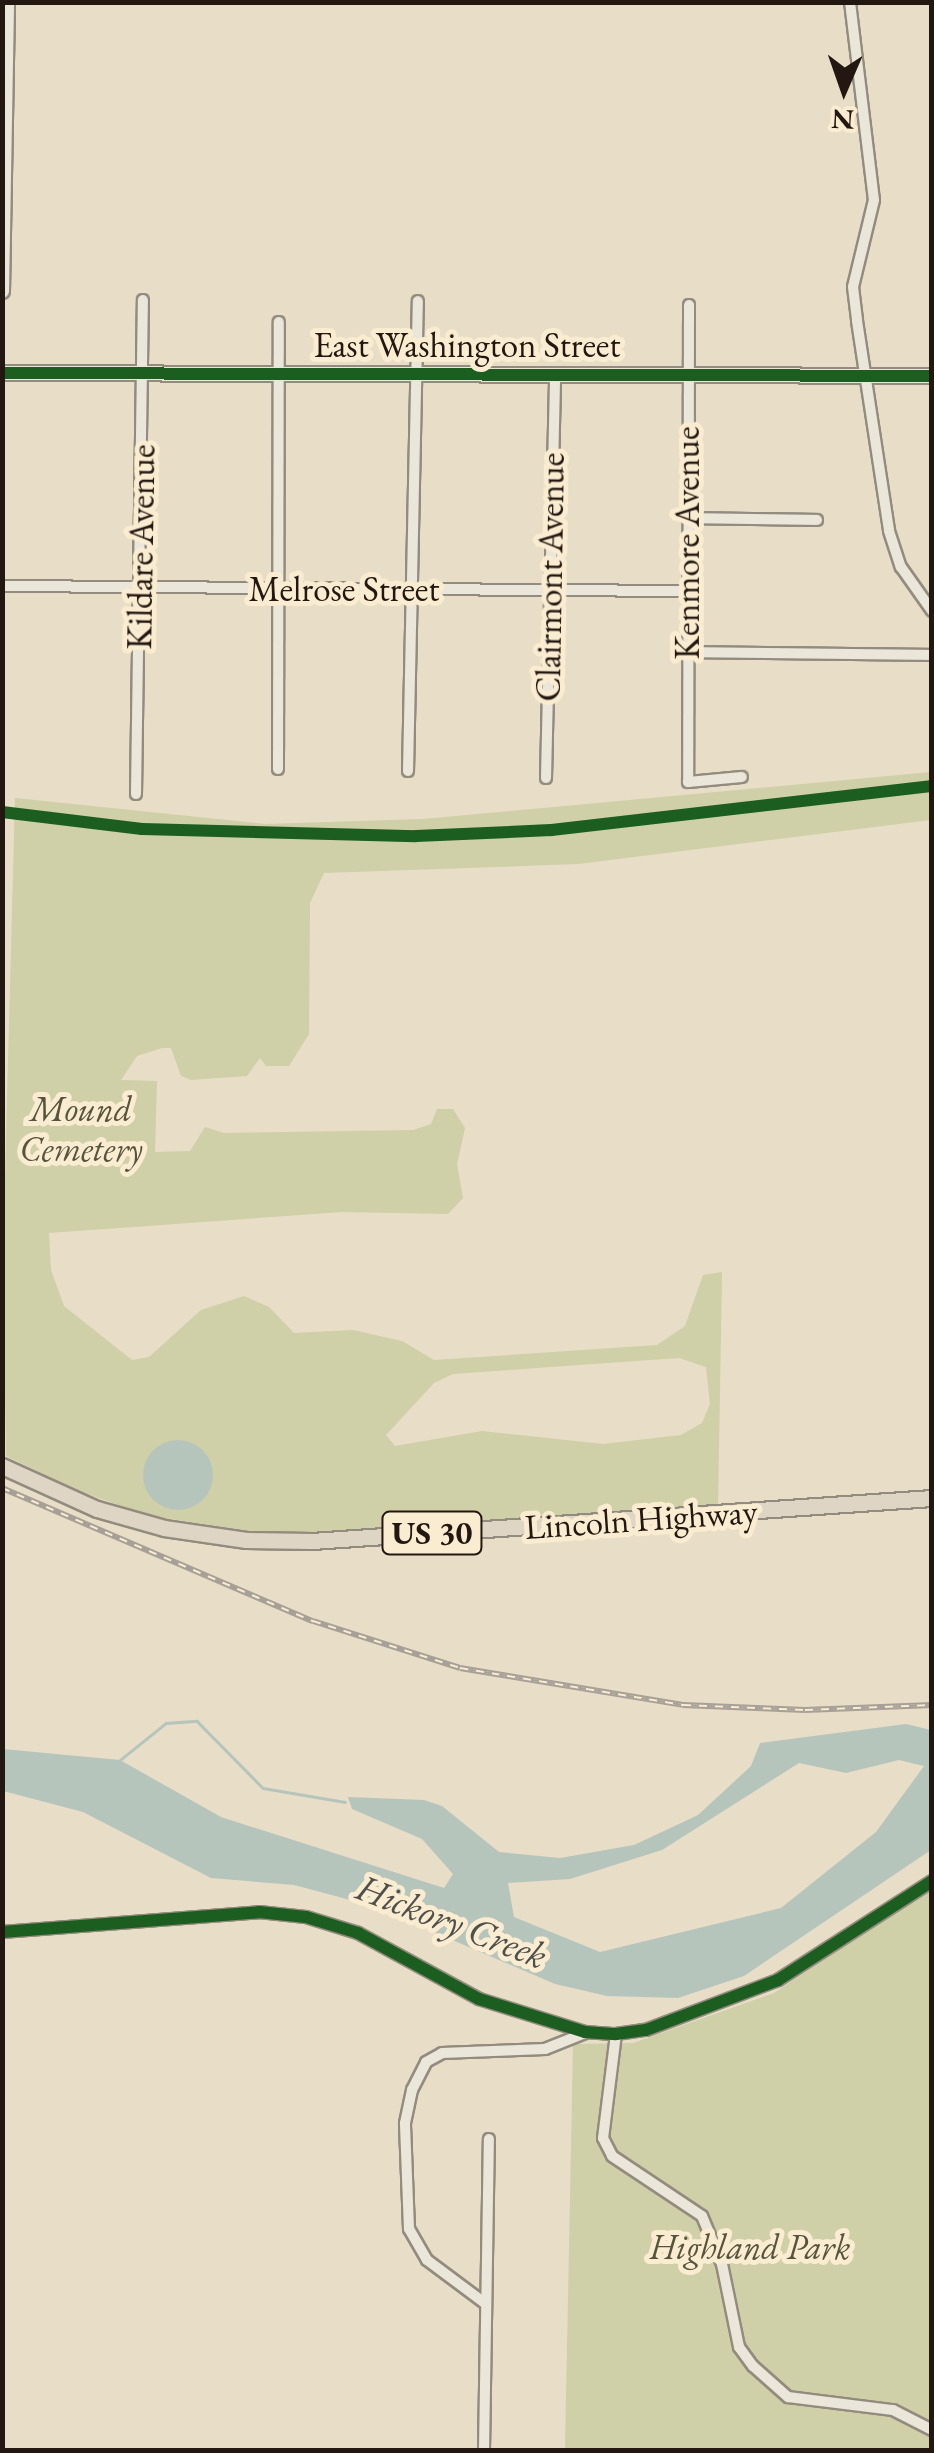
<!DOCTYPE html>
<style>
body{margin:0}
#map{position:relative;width:934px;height:2453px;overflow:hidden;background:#e8ddc6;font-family:"EB Garamond",serif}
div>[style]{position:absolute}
.green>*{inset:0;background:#cfcfa8}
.water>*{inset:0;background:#b6c5bc}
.round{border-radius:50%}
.stream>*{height:2.5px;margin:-1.25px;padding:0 1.25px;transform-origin:1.25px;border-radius:1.25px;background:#b6c5bc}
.roads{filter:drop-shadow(2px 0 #938c7e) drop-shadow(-2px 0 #938c7e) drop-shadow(0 2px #938c7e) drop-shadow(0 -2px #938c7e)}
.street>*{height:10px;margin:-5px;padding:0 5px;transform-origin:5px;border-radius:5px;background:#ebe6da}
.secondary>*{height:14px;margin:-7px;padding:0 7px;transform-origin:7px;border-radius:7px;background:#ebe6da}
.primary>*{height:15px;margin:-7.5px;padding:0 7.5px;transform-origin:7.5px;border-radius:7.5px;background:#dfd5c5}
.rail>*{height:6px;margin-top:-3px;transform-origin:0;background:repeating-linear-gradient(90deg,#faecd0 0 8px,#a6a096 0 16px);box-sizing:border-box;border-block:2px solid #a6a096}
.cycleway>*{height:12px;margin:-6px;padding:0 6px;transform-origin:6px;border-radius:6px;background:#1b5e20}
span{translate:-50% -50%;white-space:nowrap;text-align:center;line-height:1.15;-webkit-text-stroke:10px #faecd0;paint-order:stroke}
.shield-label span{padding:2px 8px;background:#faecd0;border:2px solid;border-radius:8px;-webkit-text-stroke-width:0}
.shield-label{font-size:32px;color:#221811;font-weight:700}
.street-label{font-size:35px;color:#221811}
.park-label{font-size:35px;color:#57543d;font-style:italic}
.water-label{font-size:38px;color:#4e514b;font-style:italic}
.frame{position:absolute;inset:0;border:5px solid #221811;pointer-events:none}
.north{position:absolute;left:794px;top:40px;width:100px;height:100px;-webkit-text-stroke:8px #faecd0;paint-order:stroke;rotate:182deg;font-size:28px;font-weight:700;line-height:40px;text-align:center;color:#221811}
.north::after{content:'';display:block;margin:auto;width:35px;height:45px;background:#221811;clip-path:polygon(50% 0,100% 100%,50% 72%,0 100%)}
</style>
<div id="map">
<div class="green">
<div style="clip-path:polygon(evenodd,931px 772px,931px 820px,578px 864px,324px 873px,310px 903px,309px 1034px,289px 1066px,266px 1066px,260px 1058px,247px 1076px,191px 1080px,181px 1076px,171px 1048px,162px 1048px,137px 1056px,121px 1080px,157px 1081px,155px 1152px,190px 1151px,205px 1127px,224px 1133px,413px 1130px,431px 1124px,437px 1109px,453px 1109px,465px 1128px,457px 1164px,463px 1198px,448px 1214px,342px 1212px,49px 1233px,51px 1270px,64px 1306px,132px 1360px,149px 1357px,201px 1310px,244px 1296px,269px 1307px,294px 1333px,353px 1330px,402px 1341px,434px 1360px,657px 1345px,685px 1326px,703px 1275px,722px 1272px,718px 1508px,283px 1536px,150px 1516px,79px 1491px,6px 1456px,3px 1252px,15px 798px,265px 824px,423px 819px,931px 772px,679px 1358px,706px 1367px,710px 1404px,702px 1423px,681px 1435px,603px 1444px,482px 1431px,395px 1446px,386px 1435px,434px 1383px,453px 1374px,679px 1358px)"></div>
<div style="clip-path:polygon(931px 1889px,931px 2450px,565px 2450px,573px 2044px,633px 2043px,774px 1993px)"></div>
</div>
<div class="water">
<div class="round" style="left:143px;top:1440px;width:70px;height:70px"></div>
<div style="clip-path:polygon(evenodd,906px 1724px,931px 1730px,931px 1850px,744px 1976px,678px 1998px,607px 1996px,555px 1984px,373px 1906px,294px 1885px,211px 1878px,83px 1812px,3px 1791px,3px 1749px,120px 1760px,221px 1817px,444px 1888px,453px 1874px,422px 1839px,352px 1809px,348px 1797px,424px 1800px,442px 1806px,499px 1852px,560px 1858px,634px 1845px,698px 1815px,751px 1766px,760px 1743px,906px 1724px,899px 1760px,924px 1766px,876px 1832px,781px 1908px,600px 1952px,514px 1917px,508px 1883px,570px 1879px,662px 1850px,799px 1763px,846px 1773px,899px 1760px)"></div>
</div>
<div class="stream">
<div style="left:120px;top:1760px;width:59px;rotate:-38.8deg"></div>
<div style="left:166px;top:1723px;width:31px;rotate:-4deg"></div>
<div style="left:197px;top:1721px;width:94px;rotate:45.4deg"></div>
<div style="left:263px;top:1788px;width:83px;rotate:9.7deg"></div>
</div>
<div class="roads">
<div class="street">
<div style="left:850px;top:2px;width:199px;rotate:83.1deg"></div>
<div style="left:874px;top:200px;width:89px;rotate:103.6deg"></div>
<div style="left:853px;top:287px;width:34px;rotate:83deg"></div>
<div style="left:857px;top:321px;width:212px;rotate:81.3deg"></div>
<div style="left:889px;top:531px;width:38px;rotate:72deg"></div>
<div style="left:901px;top:567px;width:54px;rotate:54.8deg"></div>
<div style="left:689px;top:305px;width:477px;rotate:90.1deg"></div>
<div style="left:688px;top:782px;width:54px;rotate:-5.3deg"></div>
<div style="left:687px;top:518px;width:130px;rotate:0.9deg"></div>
<div style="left:2px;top:586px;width:683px;rotate:0.42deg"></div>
<div style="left:686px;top:652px;width:246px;rotate:0.7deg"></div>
<div style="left:278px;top:769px;width:447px;rotate:-89.9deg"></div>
<div style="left:408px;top:771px;width:470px;rotate:-88.8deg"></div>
<div style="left:546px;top:778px;width:403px;rotate:-88.7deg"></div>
<div style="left:136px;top:794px;width:494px;rotate:-89.2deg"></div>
<div style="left:2px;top:1932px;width:258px;rotate:-4.4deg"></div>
<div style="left:259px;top:1912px;width:47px;rotate:6.1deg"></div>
<div style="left:306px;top:1917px;width:54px;rotate:17.1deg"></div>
<div style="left:358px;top:1933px;width:138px;rotate:28.6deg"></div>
<div style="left:479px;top:1999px;width:111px;rotate:17.3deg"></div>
<div style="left:585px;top:2032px;width:31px;rotate:4deg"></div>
<div style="left:616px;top:2034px;width:30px;rotate:-8deg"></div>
<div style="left:646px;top:2030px;width:141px;rotate:-20.7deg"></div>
<div style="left:778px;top:1980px;width:183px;rotate:-32.7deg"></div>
<div style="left:616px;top:2034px;width:105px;rotate:97.1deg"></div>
<div style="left:603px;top:2138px;width:20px;rotate:63deg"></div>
<div style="left:612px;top:2156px;width:108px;rotate:33.7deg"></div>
<div style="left:702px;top:2216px;width:52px;rotate:67.4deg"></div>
<div style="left:722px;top:2264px;width:85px;rotate:78.4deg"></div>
<div style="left:739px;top:2347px;width:24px;rotate:54deg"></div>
<div style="left:753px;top:2366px;width:47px;rotate:41.5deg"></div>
<div style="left:788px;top:2397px;width:106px;rotate:7.1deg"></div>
<div style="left:893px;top:2410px;width:44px;rotate:27.1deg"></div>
<div style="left:486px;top:2304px;width:74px;rotate:-143.3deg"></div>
<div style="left:427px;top:2260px;width:36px;rotate:-120deg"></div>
<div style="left:409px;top:2229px;width:106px;rotate:-92.2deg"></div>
<div style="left:405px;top:2123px;width:34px;rotate:-78deg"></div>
<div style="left:412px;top:2090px;width:31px;rotate:-63deg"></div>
<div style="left:426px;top:2062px;width:18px;rotate:-29deg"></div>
<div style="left:442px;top:2053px;width:103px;rotate:-2.2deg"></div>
<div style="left:545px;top:2049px;width:43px;rotate:-21.8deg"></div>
<div style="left:484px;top:2450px;width:311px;rotate:-89.1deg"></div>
</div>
<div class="secondary">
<div style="left:2px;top:291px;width:289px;rotate:-89deg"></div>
<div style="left:2px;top:373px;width:930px;rotate:0.18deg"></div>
</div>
<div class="primary">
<div style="left:2px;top:1466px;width:104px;rotate:24.4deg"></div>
<div style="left:97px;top:1509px;width:70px;rotate:15.8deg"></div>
<div style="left:164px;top:1528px;width:83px;rotate:8.3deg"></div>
<div style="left:246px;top:1540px;width:66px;rotate:0.9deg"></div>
<div style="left:312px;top:1541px;width:621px;rotate:-3.97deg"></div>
</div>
</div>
<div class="rail">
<div style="left:2px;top:1488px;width:338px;rotate:23.2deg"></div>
<div style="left:313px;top:1621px;width:154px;rotate:17.7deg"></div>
<div style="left:460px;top:1668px;width:226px;rotate:9.4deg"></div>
<div style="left:683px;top:1705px;width:122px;rotate:2.3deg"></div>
<div style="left:805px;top:1710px;width:127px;rotate:-2.3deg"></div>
</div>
<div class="cycleway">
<div style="left:2px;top:373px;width:930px;rotate:0.18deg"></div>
<div style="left:2px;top:812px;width:141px;rotate:6.9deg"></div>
<div style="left:142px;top:829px;width:274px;rotate:1.5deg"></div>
<div style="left:416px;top:836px;width:135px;rotate:-2.5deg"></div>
<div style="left:551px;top:830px;width:384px;rotate:-6.6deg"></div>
<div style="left:2px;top:1932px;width:258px;rotate:-4.4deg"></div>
<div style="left:259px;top:1912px;width:47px;rotate:6.1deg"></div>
<div style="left:306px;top:1917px;width:54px;rotate:17.1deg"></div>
<div style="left:358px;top:1933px;width:138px;rotate:28.6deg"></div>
<div style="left:479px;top:1999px;width:111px;rotate:17.3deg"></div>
<div style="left:585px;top:2032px;width:31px;rotate:4deg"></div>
<div style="left:616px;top:2034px;width:30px;rotate:-8deg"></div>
<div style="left:646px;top:2030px;width:141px;rotate:-20.7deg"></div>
<div style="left:778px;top:1980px;width:183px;rotate:-32.7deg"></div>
</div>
<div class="shield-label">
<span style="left:432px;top:1533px">US 30</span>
</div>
<div class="street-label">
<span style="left:467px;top:345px">East Washington Street</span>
<span style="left:687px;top:543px;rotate:-90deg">Kenmore Avenue</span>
<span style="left:141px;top:547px;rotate:-89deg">Kildare Avenue</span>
<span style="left:550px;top:577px;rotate:-89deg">Clairmont Avenue</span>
<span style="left:344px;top:589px">Melrose Street</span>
<span style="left:641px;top:1519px;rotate:-4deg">Lincoln Highway</span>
</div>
<div class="park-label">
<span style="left:81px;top:1129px">Mound<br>Cemetery</span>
<span style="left:750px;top:2247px">Highland Park</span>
</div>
<div class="water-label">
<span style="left:452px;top:1921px;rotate:21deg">Hickory Creek</span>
</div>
<div class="frame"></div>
<div class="north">N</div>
</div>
